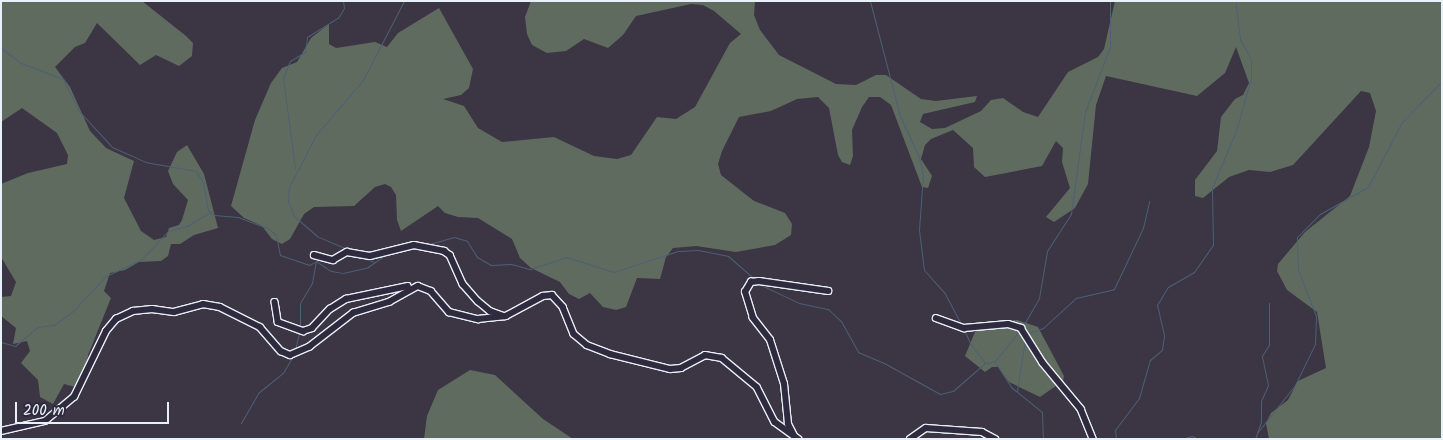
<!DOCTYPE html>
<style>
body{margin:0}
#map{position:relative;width:1443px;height:440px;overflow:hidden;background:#3c3543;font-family:Kalam,sans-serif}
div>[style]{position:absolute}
.green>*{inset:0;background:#606b60}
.stream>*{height:1px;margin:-0.5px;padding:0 0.5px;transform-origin:0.5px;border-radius:0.5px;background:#4c6077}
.roads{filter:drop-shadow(1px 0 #e8f1f8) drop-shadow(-1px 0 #e8f1f8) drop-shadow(0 1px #e8f1f8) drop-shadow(0 -1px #e8f1f8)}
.minor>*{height:5.5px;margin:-2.75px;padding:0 2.75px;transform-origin:2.75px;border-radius:2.75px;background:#2f2a3d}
span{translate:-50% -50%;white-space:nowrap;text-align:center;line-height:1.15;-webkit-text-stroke:5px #2f2a3d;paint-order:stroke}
.frame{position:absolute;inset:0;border:2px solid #e8f1f8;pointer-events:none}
.scale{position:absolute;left:15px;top:402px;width:154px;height:22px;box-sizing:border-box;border:2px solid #e8f1f8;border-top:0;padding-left:6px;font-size:15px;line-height:18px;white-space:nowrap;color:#e8f1f8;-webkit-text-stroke:4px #2f2a3d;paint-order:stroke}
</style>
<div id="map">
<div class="green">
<div style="clip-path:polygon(1px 1px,142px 1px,186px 36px,193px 43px,192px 56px,179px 66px,156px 55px,140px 65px,97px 23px,85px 43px,75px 47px,55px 67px,70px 87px,90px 131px,106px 148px,134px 161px,124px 198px,141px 231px,154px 240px,166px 237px,169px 228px,179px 225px,182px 220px,188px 200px,173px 184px,168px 171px,177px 152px,187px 145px,204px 174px,218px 228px,194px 235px,180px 244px,171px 244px,168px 256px,161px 261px,139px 262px,125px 270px,110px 273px,104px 291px,111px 298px,88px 355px,85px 379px,79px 388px,64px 384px,53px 404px,40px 397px,38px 380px,21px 363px,30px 351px,27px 341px,13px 344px,16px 328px,1px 316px,1px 297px,11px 296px,16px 282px,1px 257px,1px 184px,28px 173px,67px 164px,68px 155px,57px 133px,22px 108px,1px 122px)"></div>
<div style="clip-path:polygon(531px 1px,755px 1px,754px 15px,760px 30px,779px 55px,836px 84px,856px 85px,876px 75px,886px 75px,921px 99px,936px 101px,977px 96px,975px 102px,923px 114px,920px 122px,932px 129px,945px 128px,981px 111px,991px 100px,1003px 98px,1023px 112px,1038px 117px,1068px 72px,1098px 57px,1104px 49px,1115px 1px,1442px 1px,1442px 439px,1269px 439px,1266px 423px,1271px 413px,1288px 400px,1298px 381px,1326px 368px,1317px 312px,1287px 290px,1277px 271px,1278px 264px,1305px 232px,1350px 196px,1369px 147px,1376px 111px,1370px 93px,1361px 91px,1293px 165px,1270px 172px,1249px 170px,1229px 177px,1203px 198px,1195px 196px,1195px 180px,1217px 151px,1221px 117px,1235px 99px,1243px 95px,1249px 83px,1236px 47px,1225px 73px,1197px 96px,1106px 76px,1096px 105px,1088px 184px,1075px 208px,1054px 222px,1046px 217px,1070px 188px,1062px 162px,1063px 148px,1056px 141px,1042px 166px,985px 177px,974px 167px,973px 148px,953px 130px,931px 139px,925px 145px,921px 159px,932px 176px,928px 188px,922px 187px,891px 105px,880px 97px,869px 97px,862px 107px,852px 130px,853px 156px,850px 165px,842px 162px,838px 155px,829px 108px,818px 97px,797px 99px,771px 111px,739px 117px,722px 151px,718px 164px,721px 175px,754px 201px,785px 213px,792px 224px,791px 235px,775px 245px,736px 252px,696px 246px,673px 248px,666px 257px,660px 279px,637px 278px,626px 307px,616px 310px,603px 307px,590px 293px,579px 299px,569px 294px,560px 282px,531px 268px,520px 258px,512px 239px,478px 218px,458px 217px,445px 213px,438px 206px,401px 231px,397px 220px,396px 195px,391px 187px,385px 184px,375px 187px,354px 206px,314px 207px,304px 214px,290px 239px,282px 244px,272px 239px,262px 226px,244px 218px,231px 206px,255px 120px,271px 83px,282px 68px,297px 62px,311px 38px,329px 24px,329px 44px,336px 48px,375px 42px,387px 47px,398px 33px,439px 8px,473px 69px,469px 88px,461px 95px,443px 99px,464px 106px,478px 128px,502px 142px,554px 137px,594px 156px,617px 159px,631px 155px,657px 117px,676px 119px,695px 107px,730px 43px,741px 34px,714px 11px,703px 5px,691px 4px,636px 16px,623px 35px,608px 48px,584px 39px,566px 51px,547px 53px,532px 45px,527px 34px,525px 17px)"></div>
<div style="clip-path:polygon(1017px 320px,1038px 327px,1064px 376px,1063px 381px,1040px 397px,1009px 382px,998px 367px,992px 367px,985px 372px,965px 356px,975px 332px,985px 324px)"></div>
<div style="clip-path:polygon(470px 370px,495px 375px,543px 419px,573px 439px,424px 439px,427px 416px,438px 390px)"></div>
</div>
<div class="stream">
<div style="left:870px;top:1px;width:119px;rotate:75.4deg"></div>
<div style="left:900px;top:116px;width:45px;rotate:65.1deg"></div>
<div style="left:919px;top:157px;width:17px;rotate:77deg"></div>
<div style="left:923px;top:174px;width:56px;rotate:94.1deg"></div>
<div style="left:919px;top:230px;width:40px;rotate:82.9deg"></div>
<div style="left:924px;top:270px;width:30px;rotate:48deg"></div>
<div style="left:944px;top:292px;width:36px;rotate:62deg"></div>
<div style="left:1px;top:48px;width:25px;rotate:37deg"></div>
<div style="left:21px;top:63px;width:45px;rotate:20.9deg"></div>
<div style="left:63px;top:79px;width:37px;rotate:63deg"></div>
<div style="left:80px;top:112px;width:47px;rotate:47.6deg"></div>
<div style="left:112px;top:147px;width:36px;rotate:24deg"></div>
<div style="left:145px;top:162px;width:52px;rotate:10deg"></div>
<div style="left:196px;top:171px;width:13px;rotate:58deg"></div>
<div style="left:203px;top:182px;width:28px;rotate:80deg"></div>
<div style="left:208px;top:210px;width:8px;rotate:40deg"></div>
<div style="left:214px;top:215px;width:24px;rotate:5deg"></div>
<div style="left:238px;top:217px;width:33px;rotate:21deg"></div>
<div style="left:269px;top:229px;width:9px;rotate:41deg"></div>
<div style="left:276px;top:235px;width:20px;rotate:79deg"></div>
<div style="left:280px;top:255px;width:31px;rotate:19deg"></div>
<div style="left:309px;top:265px;width:7px;rotate:-27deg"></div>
<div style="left:295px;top:168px;width:91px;rotate:-97.6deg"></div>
<div style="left:283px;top:78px;width:18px;rotate:-68deg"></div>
<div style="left:290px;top:61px;width:17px;rotate:-31deg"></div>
<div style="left:305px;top:52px;width:15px;rotate:-82deg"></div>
<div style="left:307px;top:37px;width:36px;rotate:-32deg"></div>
<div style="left:338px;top:18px;width:12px;rotate:-59deg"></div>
<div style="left:344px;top:8px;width:7px;rotate:-98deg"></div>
<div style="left:426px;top:245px;width:29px;rotate:-16deg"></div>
<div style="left:454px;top:237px;width:14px;rotate:17deg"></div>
<div style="left:467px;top:241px;width:19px;rotate:58deg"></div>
<div style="left:477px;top:257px;width:16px;rotate:30deg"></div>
<div style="left:491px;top:265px;width:20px;rotate:-3deg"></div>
<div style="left:511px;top:264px;width:20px;rotate:15deg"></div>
<div style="left:530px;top:269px;width:38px;rotate:-18deg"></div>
<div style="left:566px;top:257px;width:50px;rotate:17.4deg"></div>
<div style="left:614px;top:272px;width:67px;rotate:-18.2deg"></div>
<div style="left:678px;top:251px;width:20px;rotate:-3deg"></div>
<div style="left:698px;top:250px;width:31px;rotate:11deg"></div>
<div style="left:728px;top:256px;width:35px;rotate:41deg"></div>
<div style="left:347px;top:249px;width:33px;rotate:-157deg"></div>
<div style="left:317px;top:236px;width:30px;rotate:-139deg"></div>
<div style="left:294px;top:216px;width:16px;rotate:-112deg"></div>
<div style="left:288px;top:201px;width:14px;rotate:-86deg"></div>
<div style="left:289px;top:187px;width:59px;rotate:-62.6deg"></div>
<div style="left:316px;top:135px;width:72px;rotate:-49.5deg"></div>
<div style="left:363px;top:80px;width:89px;rotate:-62.6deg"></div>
<div style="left:364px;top:258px;width:11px;rotate:22deg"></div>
<div style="left:316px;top:261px;width:18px;rotate:34deg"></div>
<div style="left:331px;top:271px;width:12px;rotate:9deg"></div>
<div style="left:343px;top:273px;width:26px;rotate:-13deg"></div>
<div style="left:368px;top:267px;width:21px;rotate:-35deg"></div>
<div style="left:759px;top:284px;width:44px;rotate:25.4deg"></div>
<div style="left:799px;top:303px;width:30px;rotate:12deg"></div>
<div style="left:828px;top:309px;width:18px;rotate:43deg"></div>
<div style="left:841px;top:321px;width:35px;rotate:61deg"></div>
<div style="left:858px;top:352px;width:28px;rotate:23deg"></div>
<div style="left:884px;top:363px;width:64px;rotate:29deg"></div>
<div style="left:940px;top:394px;width:13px;rotate:-13deg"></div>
<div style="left:953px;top:391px;width:43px;rotate:-41.2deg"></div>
<div style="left:985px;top:363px;width:10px;rotate:-6deg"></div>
<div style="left:1023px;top:326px;width:32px;rotate:-60deg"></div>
<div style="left:1039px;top:298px;width:48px;rotate:-80.3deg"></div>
<div style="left:1047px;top:251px;width:44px;rotate:-57deg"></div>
<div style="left:1071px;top:214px;width:103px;rotate:-82.2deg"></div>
<div style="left:1085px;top:112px;width:70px;rotate:-69deg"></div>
<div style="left:1110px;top:47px;width:46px;rotate:-90deg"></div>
<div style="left:300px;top:328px;width:25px;rotate:-90deg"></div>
<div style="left:300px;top:303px;width:23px;rotate:-59deg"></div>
<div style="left:312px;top:283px;width:22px;rotate:-80deg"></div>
<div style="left:964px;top:329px;width:15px;rotate:67deg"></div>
<div style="left:970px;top:343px;width:25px;rotate:53deg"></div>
<div style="left:1028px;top:333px;width:16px;rotate:-18deg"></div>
<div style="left:1043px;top:328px;width:45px;rotate:-42.3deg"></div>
<div style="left:1076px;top:298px;width:39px;rotate:-13deg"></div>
<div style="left:1114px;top:289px;width:68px;rotate:-64.6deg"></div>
<div style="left:1143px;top:228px;width:28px;rotate:-77deg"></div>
<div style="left:1px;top:342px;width:15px;rotate:16deg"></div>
<div style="left:15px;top:346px;width:30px;rotate:-40deg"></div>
<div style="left:38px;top:327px;width:16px;rotate:-7deg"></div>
<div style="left:54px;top:325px;width:24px;rotate:-36deg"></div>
<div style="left:73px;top:311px;width:48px;rotate:-46.7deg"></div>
<div style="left:106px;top:276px;width:38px;rotate:-25deg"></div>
<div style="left:141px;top:260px;width:40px;rotate:-47deg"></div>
<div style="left:168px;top:231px;width:20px;rotate:-15deg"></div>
<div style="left:187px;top:226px;width:26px;rotate:-31deg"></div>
<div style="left:295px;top:350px;width:18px;rotate:-77deg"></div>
<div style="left:995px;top:361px;width:41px;rotate:-50.9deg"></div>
<div style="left:995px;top:362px;width:30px;rotate:57deg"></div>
<div style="left:1011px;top:387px;width:40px;rotate:39deg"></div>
<div style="left:1042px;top:412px;width:27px;rotate:88deg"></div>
<div style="left:1017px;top:391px;width:52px;rotate:-81.1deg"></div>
<div style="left:241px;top:423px;width:34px;rotate:-60deg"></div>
<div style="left:258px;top:393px;width:32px;rotate:-39deg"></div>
<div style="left:283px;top:373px;width:20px;rotate:-60deg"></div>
<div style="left:1257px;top:433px;width:61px;rotate:-51.6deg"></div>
<div style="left:1295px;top:385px;width:46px;rotate:-64deg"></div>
<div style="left:1315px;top:344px;width:28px;rotate:-88deg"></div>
<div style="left:1316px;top:316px;width:49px;rotate:-111.4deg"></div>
<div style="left:1298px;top:270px;width:33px;rotate:-92deg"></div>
<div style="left:1297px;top:237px;width:33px;rotate:-45deg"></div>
<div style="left:1320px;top:214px;width:55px;rotate:-29.4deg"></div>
<div style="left:1368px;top:187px;width:73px;rotate:-62.4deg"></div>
<div style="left:1402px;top:122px;width:57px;rotate:-45.7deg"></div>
<div style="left:1116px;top:439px;width:9px;rotate:-96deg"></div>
<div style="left:1115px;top:430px;width:40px;rotate:-53deg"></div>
<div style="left:1139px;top:398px;width:40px;rotate:-74deg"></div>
<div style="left:1150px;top:360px;width:16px;rotate:-40deg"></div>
<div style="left:1162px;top:350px;width:15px;rotate:-82deg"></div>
<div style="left:1164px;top:335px;width:31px;rotate:-103deg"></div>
<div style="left:1157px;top:305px;width:21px;rotate:-59deg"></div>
<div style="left:1168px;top:287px;width:30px;rotate:-30deg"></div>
<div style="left:1194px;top:272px;width:33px;rotate:-55deg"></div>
<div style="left:1213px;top:245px;width:57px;rotate:-91deg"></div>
<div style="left:1212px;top:188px;width:62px;rotate:-67.2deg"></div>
<div style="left:1236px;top:131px;width:55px;rotate:-74.2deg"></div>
<div style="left:1251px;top:78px;width:19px;rotate:-90deg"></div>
<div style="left:1251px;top:59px;width:23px;rotate:-119deg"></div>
<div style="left:1240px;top:39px;width:38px;rotate:-97deg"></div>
<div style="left:1182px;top:439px;width:10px;rotate:-17deg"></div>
<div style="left:1192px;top:436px;width:7px;rotate:27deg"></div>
<div style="left:1255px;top:439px;width:18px;rotate:-71deg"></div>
<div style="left:1261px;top:422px;width:21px;rotate:-90deg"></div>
<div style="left:1261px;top:401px;width:17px;rotate:-66deg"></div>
<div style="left:1268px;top:385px;width:30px;rotate:-102deg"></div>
<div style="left:1262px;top:356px;width:13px;rotate:-58deg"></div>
<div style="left:1269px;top:345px;width:42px;rotate:-90deg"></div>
</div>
<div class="roads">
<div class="minor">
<div style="left:314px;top:255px;width:20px;rotate:15deg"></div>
<div style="left:333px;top:260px;width:16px;rotate:-30deg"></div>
<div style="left:347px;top:252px;width:23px;rotate:10deg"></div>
<div style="left:370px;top:256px;width:45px;rotate:-14deg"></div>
<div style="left:414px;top:245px;width:31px;rotate:11deg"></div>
<div style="left:444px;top:251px;width:7px;rotate:34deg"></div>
<div style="left:450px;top:255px;width:32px;rotate:66deg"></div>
<div style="left:463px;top:284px;width:23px;rotate:49deg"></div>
<div style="left:478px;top:301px;width:16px;rotate:40deg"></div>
<div style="left:490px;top:311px;width:15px;rotate:20deg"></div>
<div style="left:275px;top:302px;width:20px;rotate:81deg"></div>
<div style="left:278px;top:322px;width:27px;rotate:20deg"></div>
<div style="left:303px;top:331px;width:9px;rotate:-18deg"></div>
<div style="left:312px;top:328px;width:26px;rotate:-47deg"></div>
<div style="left:330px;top:309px;width:19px;rotate:-32deg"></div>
<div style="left:346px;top:299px;width:63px;rotate:-11.8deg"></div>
<div style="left:936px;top:318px;width:30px;rotate:20deg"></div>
<div style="left:964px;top:328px;width:44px;rotate:-5.2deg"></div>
<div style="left:1008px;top:324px;width:14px;rotate:17deg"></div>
<div style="left:1021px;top:328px;width:41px;rotate:57.8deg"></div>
<div style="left:1043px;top:363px;width:60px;rotate:50.4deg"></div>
<div style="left:1081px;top:409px;width:32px;rotate:68deg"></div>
<div style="left:1px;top:431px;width:45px;rotate:-12.8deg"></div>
<div style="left:45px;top:421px;width:38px;rotate:-40deg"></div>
<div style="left:74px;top:397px;width:73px;rotate:-64.1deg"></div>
<div style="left:106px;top:331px;width:16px;rotate:-50deg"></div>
<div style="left:116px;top:319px;width:19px;rotate:-25deg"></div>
<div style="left:133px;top:311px;width:19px;rotate:-6deg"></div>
<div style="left:152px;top:309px;width:22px;rotate:8deg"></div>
<div style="left:174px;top:312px;width:30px;rotate:-15deg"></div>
<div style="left:203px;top:304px;width:17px;rotate:10deg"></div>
<div style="left:220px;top:307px;width:45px;rotate:26.6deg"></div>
<div style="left:260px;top:327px;width:32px;rotate:49deg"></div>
<div style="left:281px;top:351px;width:10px;rotate:24deg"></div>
<div style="left:290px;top:355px;width:21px;rotate:-23deg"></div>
<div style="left:309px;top:347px;width:56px;rotate:-37.7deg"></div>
<div style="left:353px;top:313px;width:38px;rotate:-17deg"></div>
<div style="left:389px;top:302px;width:33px;rotate:-29deg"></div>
<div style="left:418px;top:286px;width:14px;rotate:21deg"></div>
<div style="left:431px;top:291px;width:28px;rotate:49deg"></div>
<div style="left:449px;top:312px;width:30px;rotate:14deg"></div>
<div style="left:478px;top:319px;width:28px;rotate:-6deg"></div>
<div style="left:506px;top:316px;width:42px;rotate:-28.4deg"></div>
<div style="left:543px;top:296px;width:9px;rotate:-6deg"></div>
<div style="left:552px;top:295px;width:16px;rotate:47deg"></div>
<div style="left:563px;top:307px;width:29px;rotate:68deg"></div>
<div style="left:574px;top:334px;width:17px;rotate:40deg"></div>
<div style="left:587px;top:345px;width:25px;rotate:21deg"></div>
<div style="left:610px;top:354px;width:62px;rotate:14deg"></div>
<div style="left:670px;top:369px;width:11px;rotate:-5deg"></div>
<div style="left:681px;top:368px;width:27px;rotate:-28deg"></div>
<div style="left:705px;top:355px;width:17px;rotate:10deg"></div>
<div style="left:722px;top:358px;width:45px;rotate:39.6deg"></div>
<div style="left:757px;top:387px;width:39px;rotate:63deg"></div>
<div style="left:775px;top:422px;width:29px;rotate:36deg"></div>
<div style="left:794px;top:436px;width:13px;rotate:-117deg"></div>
<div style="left:788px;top:424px;width:40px;rotate:-95.7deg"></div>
<div style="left:784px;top:384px;width:46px;rotate:-107.7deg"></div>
<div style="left:770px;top:340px;width:28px;rotate:-128deg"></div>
<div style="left:753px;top:318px;width:27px;rotate:-107deg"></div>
<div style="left:745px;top:292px;width:12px;rotate:-59deg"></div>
<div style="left:751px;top:282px;width:8px;rotate:-7deg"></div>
<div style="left:759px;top:281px;width:70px;rotate:8.2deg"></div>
<div style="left:910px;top:439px;width:19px;rotate:-35deg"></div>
<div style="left:926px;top:428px;width:56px;rotate:4.1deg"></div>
<div style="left:982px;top:432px;width:15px;rotate:28deg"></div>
</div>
</div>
<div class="frame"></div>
<div class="scale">200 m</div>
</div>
